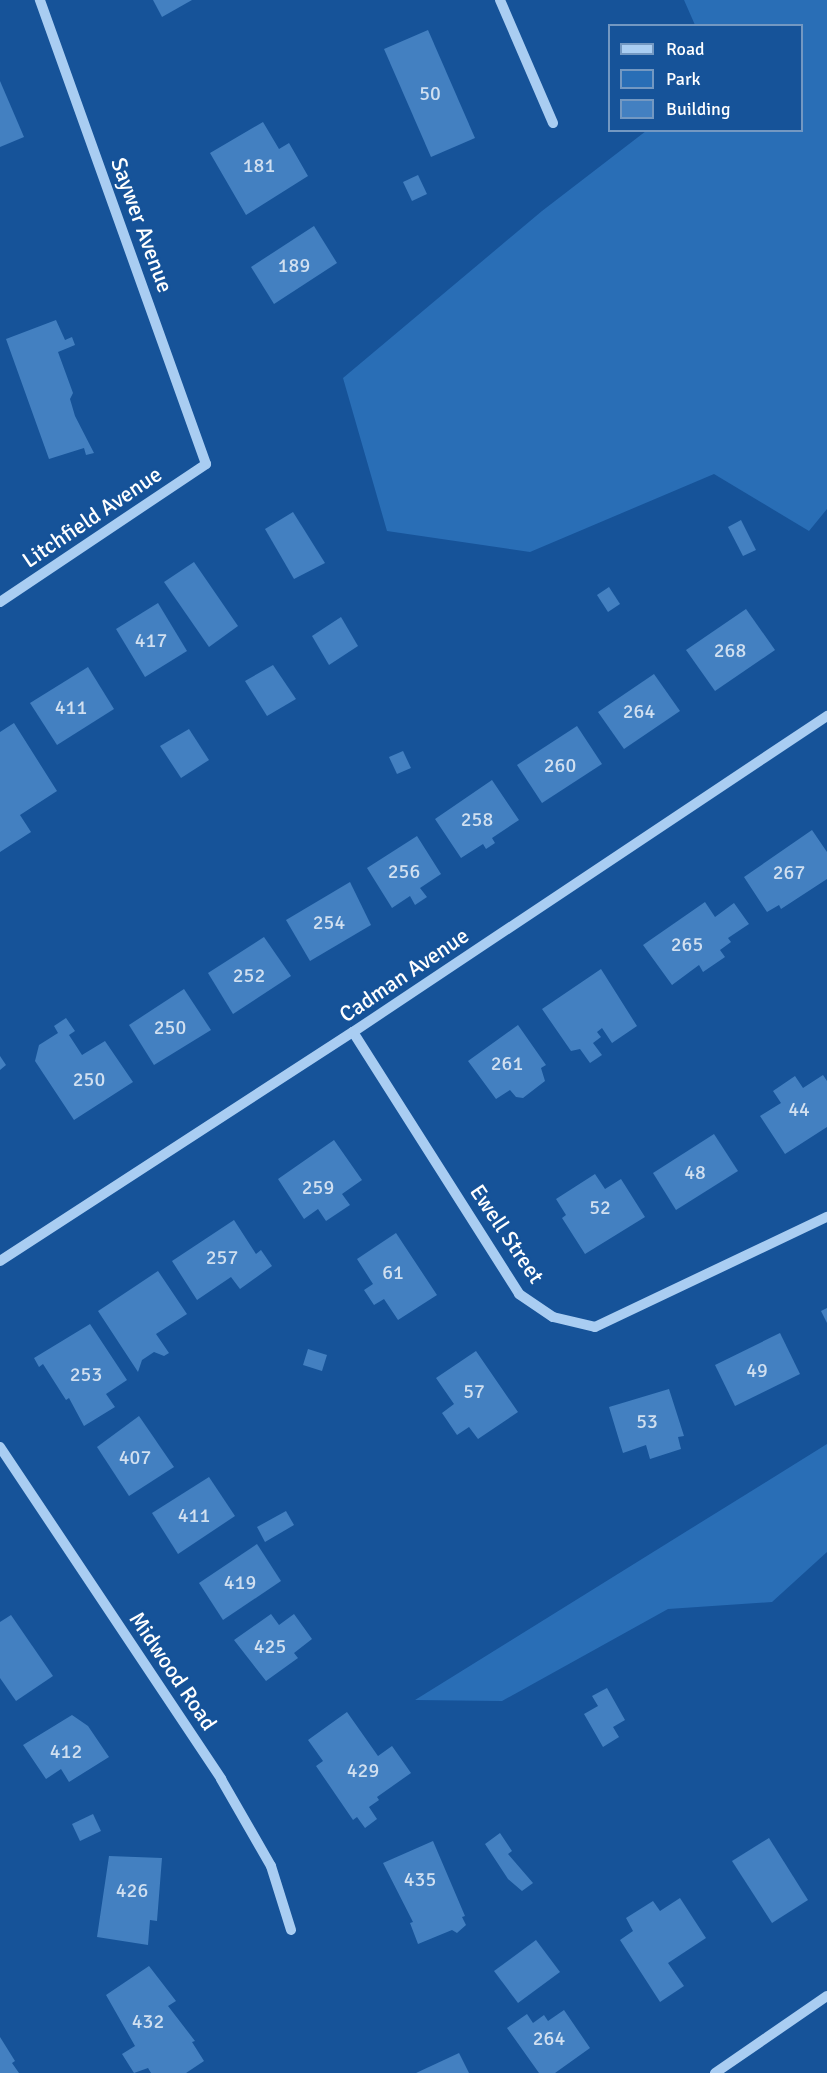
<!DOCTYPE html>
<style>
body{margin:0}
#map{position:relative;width:827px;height:2073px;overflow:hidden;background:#165399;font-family:Signika,sans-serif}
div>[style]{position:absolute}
.green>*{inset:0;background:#296eb6}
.building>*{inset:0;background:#4380c1}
.minor>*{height:10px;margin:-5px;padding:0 5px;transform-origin:5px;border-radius:5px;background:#a9cdf2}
span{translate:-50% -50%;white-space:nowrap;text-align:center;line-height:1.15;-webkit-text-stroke:4.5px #165399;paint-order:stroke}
.number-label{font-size:20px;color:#d0dff0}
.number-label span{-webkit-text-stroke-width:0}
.street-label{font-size:22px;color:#fff}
.legend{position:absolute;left:608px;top:24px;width:195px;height:108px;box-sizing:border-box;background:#165399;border:2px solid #7398c2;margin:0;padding:8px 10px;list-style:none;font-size:18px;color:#fff}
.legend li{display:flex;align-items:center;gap:12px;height:30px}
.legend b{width:30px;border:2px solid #7398c2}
</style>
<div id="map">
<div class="green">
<div style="clip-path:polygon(684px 0,827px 0,827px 509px,809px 531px,714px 474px,530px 552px,387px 531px,343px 378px,542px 211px,646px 131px,802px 130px,802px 26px,695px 25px)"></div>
<div style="clip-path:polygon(827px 1444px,827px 1552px,772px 1602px,668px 1609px,502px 1701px,415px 1700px)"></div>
</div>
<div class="building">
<div style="clip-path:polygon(153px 0,192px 0,162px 17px)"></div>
<div style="clip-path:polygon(428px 30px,475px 138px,431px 157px,384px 49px)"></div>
<div style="clip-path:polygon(0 81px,24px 137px,0 147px)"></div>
<div style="clip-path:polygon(263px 122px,279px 149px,289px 143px,308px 176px,246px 215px,210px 153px)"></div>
<div style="clip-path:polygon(418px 175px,427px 194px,412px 201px,403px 182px)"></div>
<div style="clip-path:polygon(314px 226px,337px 263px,274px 304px,251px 267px)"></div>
<div style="clip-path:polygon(56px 320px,65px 340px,72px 337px,75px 345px,58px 352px,73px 393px,70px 399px,75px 416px,94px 453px,86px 455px,84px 448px,49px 459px,6px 339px)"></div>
<div style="clip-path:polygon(293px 512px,325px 563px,294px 579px,265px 529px)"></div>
<div style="clip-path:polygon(741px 520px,756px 550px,743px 556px,728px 527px)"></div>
<div style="clip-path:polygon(194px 562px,238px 626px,209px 647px,164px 582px)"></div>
<div style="clip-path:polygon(609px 587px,620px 604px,608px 612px,597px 595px)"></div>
<div style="clip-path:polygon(158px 603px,187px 651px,145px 677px,116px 629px)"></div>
<div style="clip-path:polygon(746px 609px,775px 650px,715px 691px,686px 650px)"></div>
<div style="clip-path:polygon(341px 617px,358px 646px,329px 665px,312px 636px)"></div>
<div style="clip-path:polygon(273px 665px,296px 699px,267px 716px,245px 681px)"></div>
<div style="clip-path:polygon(88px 667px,114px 709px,57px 745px,30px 703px)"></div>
<div style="clip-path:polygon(654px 674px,680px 711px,624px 749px,598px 712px)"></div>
<div style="clip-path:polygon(14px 723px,57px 791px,20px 815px,31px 832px,0 852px,0 732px)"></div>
<div style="clip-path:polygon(577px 726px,602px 764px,542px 803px,517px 765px)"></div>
<div style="clip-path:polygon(189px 729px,209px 760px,181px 778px,160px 746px)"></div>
<div style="clip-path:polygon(403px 751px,411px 768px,397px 774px,389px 757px)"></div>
<div style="clip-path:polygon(492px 780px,519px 820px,492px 838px,495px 843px,486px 849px,483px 844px,461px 858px,435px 819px)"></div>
<div style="clip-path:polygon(812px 830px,827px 852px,827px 879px,781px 909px,779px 905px,767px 912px,744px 877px)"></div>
<div style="clip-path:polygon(417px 836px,441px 874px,420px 888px,427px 897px,415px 905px,410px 896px,392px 908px,367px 868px)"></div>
<div style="clip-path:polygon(350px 882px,371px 925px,310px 961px,286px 920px)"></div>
<div style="clip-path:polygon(705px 902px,715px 917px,734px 903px,749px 924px,728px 938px,731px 942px,720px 950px,725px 957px,703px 972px,699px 965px,672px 985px,643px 945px)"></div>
<div style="clip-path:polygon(264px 937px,291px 976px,233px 1014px,208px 973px)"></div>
<div style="clip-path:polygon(601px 969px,637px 1026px,612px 1043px,602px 1028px,597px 1032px,601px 1037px,593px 1043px,602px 1055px,590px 1063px,580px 1049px,571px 1051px,542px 1009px)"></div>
<div style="clip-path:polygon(184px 989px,211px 1030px,154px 1065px,129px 1025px)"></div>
<div style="clip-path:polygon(66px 1018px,75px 1031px,69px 1035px,82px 1055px,105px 1041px,133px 1082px,74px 1120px,35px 1061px,39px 1045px,58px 1033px,54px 1026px)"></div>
<div style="clip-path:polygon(518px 1025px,546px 1065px,541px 1068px,545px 1081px,523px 1098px,516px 1097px,510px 1090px,496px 1099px,468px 1061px)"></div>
<div style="clip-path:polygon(0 1056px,6px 1065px,0 1070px)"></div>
<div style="clip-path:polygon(823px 1075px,827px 1081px,827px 1127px,785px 1154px,760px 1116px,781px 1103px,773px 1091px,795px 1076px,803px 1088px)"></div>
<div style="clip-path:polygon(714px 1134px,738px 1171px,676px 1210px,653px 1173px)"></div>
<div style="clip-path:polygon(334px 1140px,362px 1180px,342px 1194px,350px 1205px,326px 1221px,318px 1209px,304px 1219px,278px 1179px)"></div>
<div style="clip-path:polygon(595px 1174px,605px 1189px,621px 1179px,645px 1217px,585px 1254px,562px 1218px,566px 1215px,556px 1199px)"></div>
<div style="clip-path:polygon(234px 1220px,256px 1254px,261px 1250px,272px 1266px,240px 1289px,231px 1277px,197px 1300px,172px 1261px)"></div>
<div style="clip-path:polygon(396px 1233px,437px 1295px,398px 1320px,384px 1299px,374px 1305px,364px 1290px,373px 1284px,357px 1259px)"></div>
<div style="clip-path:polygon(158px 1271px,187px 1314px,156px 1334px,169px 1353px,164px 1356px,154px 1352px,142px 1360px,138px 1372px,98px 1311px)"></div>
<div style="clip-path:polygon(827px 1308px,827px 1323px,821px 1311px)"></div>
<div style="clip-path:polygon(90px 1324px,127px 1380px,106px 1394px,115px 1407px,84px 1426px,69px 1398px,66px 1400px,43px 1364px,39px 1367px,34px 1358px)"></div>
<div style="clip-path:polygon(780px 1333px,800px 1374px,735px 1406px,715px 1365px)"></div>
<div style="clip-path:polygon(308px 1349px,327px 1355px,322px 1371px,303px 1365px)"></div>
<div style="clip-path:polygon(476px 1351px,518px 1412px,478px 1439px,469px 1427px,457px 1435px,442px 1413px,454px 1404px,436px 1378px)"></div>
<div style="clip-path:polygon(669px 1389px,684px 1436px,678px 1437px,681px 1449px,650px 1459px,646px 1445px,623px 1453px,609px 1407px)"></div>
<div style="clip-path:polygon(139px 1416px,174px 1467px,129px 1496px,97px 1447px)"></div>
<div style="clip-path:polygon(209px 1477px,235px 1516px,178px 1554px,152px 1513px)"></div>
<div style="clip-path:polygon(286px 1511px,294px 1525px,265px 1542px,257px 1527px)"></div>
<div style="clip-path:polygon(257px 1544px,281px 1581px,223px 1620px,199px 1583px)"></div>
<div style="clip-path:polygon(271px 1614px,279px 1625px,294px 1614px,312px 1639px,294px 1653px,298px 1658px,266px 1681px,234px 1640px)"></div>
<div style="clip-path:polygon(11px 1615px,53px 1676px,16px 1701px,0 1678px,0 1622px)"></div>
<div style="clip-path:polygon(607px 1688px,625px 1720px,613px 1727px,619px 1737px,603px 1747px,584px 1714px,598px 1706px,592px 1696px)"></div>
<div style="clip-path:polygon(347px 1712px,378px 1756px,392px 1746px,411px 1773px,377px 1797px,379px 1800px,369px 1807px,377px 1819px,365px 1828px,357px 1817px,353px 1820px,316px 1766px,323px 1761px,308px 1740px)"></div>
<div style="clip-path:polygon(72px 1715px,88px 1726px,109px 1757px,69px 1782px,61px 1769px,46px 1779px,23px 1745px)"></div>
<div style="clip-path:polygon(93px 1814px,101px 1831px,80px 1841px,72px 1824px)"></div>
<div style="clip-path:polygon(500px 1833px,512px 1851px,508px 1854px,533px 1883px,522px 1891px,508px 1879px,485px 1844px)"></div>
<div style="clip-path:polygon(769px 1838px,808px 1900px,772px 1923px,732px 1861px)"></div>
<div style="clip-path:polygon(433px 1841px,465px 1916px,462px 1917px,466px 1925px,457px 1933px,452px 1930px,418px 1944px,410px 1923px,413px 1922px,383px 1863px)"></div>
<div style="clip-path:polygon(109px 1856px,162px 1858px,157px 1921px,150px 1920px,148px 1945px,97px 1937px)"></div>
<div style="clip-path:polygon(680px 1898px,706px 1938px,668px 1963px,684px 1986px,660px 2002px,620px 1940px,633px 1931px,626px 1918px,653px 1901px,660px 1911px)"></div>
<div style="clip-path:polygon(536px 1940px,560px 1972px,518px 2003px,494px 1971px)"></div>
<div style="clip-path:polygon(149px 1966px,176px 2001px,168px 2006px,195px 2041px,192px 2042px,204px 2061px,186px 2073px,151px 2073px,148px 2068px,134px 2073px,122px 2054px,135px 2046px,106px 1995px)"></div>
<div style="clip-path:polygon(564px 2010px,590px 2048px,555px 2073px,539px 2073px,507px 2028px,527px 2014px,533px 2023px,544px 2015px,548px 2021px)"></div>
<div style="clip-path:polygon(0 2037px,15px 2061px,12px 2063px,19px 2073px,0 2073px)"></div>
<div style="clip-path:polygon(459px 2053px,469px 2073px,416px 2073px)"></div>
</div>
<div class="minor">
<div style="left:500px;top:0;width:134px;rotate:66.7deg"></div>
<div style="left:0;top:602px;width:248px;rotate:-33.8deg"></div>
<div style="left:206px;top:464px;width:493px;rotate:-109.7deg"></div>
<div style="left:353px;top:1032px;width:310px;rotate:57.6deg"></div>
<div style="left:519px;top:1294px;width:41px;rotate:34.1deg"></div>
<div style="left:553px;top:1317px;width:43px;rotate:13.4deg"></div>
<div style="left:595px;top:1327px;width:257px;rotate:-25.4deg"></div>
<div style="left:0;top:1261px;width:421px;rotate:-33deg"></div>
<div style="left:353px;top:1032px;width:570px;rotate:-33.69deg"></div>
<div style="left:0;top:1447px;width:399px;rotate:56.3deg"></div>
<div style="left:221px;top:1779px;width:100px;rotate:60.1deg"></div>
<div style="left:271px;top:1866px;width:67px;rotate:72.6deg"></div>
<div style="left:715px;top:2073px;width:136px;rotate:-34.5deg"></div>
</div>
<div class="number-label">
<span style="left:430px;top:93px">50</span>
<span style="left:259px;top:165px">181</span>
<span style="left:294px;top:265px">189</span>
<span style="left:151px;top:640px">417</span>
<span style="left:730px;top:650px">268</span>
<span style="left:71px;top:707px">411</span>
<span style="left:639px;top:711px">264</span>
<span style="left:560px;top:765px">260</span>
<span style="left:477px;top:819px">258</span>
<span style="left:404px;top:871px">256</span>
<span style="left:789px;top:872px">267</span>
<span style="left:329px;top:922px">254</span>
<span style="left:687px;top:944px">265</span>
<span style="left:249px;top:975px">252</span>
<span style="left:170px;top:1027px">250</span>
<span style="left:507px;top:1063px">261</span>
<span style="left:89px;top:1079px">250</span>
<span style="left:799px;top:1109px">44</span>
<span style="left:695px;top:1172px">48</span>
<span style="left:318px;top:1187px">259</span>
<span style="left:600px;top:1207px">52</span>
<span style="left:222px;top:1257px">257</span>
<span style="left:393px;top:1272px">61</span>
<span style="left:757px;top:1370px">49</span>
<span style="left:86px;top:1374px">253</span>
<span style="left:474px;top:1391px">57</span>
<span style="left:647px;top:1421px">53</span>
<span style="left:135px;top:1457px">407</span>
<span style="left:194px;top:1515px">411</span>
<span style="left:240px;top:1582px">419</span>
<span style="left:270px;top:1646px">425</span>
<span style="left:66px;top:1751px">412</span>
<span style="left:363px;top:1770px">429</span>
<span style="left:420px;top:1879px">435</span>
<span style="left:132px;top:1890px">426</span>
<span style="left:148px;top:2021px">432</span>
<span style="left:549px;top:2038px">264</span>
</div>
<div class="street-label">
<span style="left:142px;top:225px;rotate:70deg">Saywer Avenue</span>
<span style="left:92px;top:517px;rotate:-34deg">Litchfield Avenue</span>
<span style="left:404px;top:975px;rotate:-34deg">Cadman Avenue</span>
<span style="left:507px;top:1234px;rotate:56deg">Ewell Street</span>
<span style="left:173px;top:1671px;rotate:56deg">Midwood Road</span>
</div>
<ul class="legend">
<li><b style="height:8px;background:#a9cdf2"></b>Road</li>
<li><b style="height:16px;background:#296eb6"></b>Park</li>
<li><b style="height:16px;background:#4380c1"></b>Building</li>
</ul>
</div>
